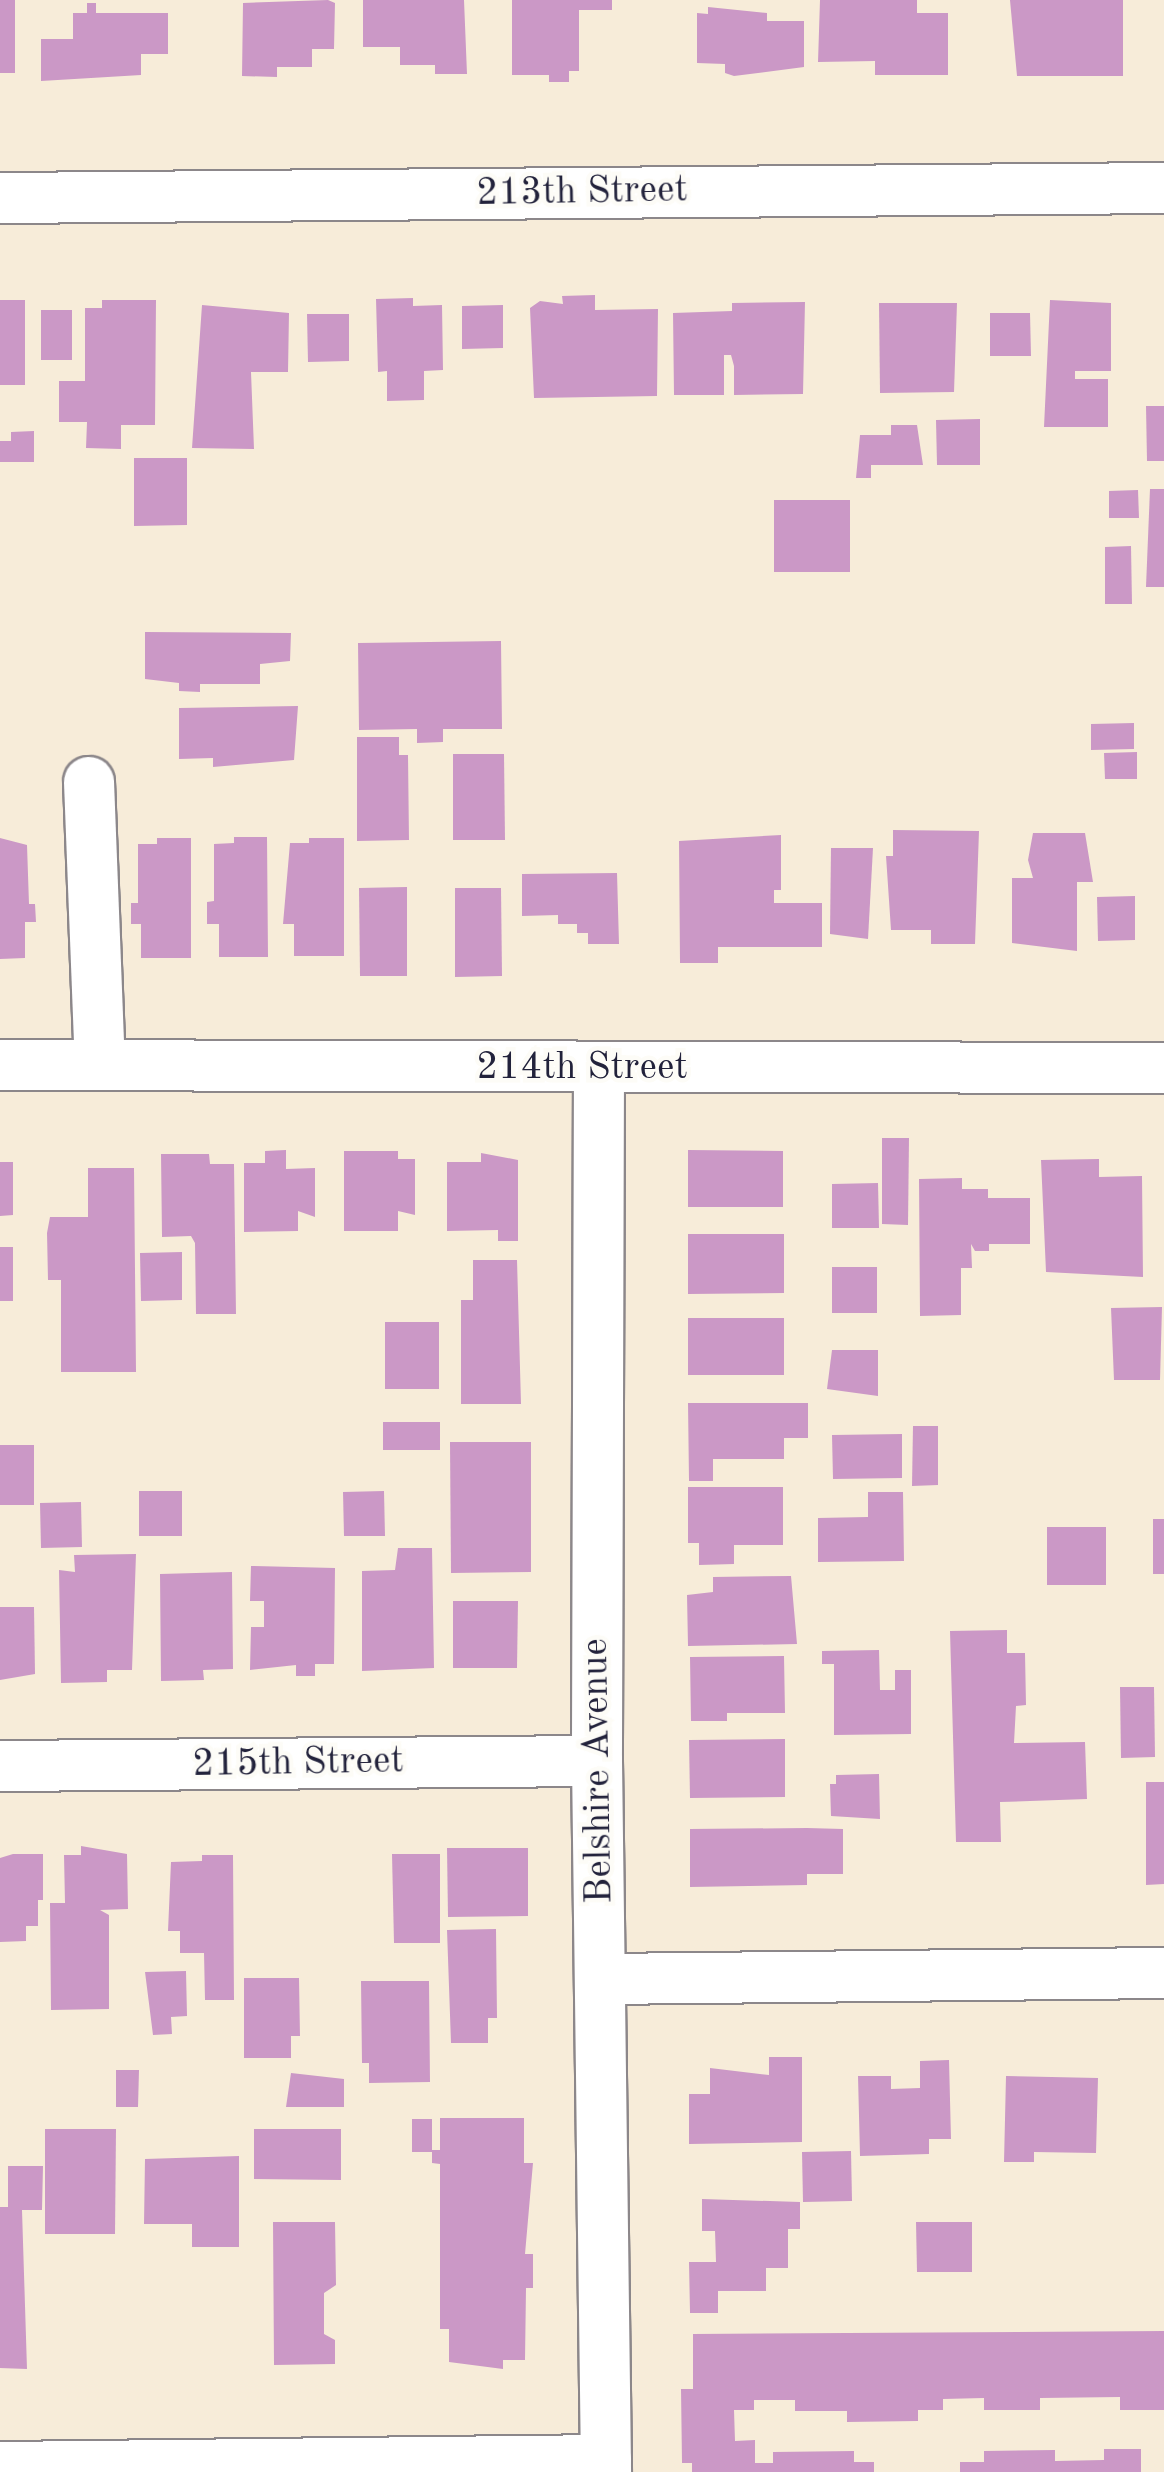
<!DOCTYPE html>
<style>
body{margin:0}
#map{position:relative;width:1164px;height:2472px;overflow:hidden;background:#f7ecd9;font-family:"Old Standard TT",serif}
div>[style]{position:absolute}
.building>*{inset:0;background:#cb98c6}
.roads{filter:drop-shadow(2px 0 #8c878a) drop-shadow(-2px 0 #8c878a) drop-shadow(0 2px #8c878a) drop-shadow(0 -2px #8c878a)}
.minor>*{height:50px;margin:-25px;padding:0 25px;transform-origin:25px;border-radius:25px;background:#fff}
span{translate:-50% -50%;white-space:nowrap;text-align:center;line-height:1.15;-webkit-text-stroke:9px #fdfcf7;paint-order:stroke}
.street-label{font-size:38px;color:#22223b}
</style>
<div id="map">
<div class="building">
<div style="clip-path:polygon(0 0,15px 0,15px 73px,0 73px)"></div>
<div style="clip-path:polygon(328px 0,335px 3px,334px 49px,312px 49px,312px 67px,277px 67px,277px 77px,242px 76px,243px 3px)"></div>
<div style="clip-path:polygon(363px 0,464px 0,467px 74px,435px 74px,435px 65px,400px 65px,400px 47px,363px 47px)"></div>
<div style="clip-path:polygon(512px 0,612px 0,612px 10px,579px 10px,579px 71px,569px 71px,569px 82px,549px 82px,549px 75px,512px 75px)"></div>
<div style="clip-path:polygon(820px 0,917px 0,917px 13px,948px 13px,948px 75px,875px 75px,875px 61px,818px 62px)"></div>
<div style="clip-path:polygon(1010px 0,1123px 0,1123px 76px,1017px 76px)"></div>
<div style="clip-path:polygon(87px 3px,96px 3px,96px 13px,168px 13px,168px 54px,141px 54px,141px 75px,41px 81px,41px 39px,73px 39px,73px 13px,87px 13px)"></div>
<div style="clip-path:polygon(708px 7px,767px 13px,767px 21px,804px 21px,804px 67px,734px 76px,725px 73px,725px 64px,697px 63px,697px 13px,708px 14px)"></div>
<div style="clip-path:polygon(595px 295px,595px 310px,658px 309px,657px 396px,534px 398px,530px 308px,540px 301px,563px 304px,562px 296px)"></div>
<div style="clip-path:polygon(413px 298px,413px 306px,442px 305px,443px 370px,424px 371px,424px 400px,387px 401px,387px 371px,378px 372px,376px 299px)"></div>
<div style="clip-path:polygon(0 300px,25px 300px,25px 385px,0 385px)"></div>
<div style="clip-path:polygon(102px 300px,156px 300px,155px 425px,121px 425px,121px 449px,86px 448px,87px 422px,59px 422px,59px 381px,85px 381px,85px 308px,102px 308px)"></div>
<div style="clip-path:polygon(1050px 300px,1111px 303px,1111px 371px,1075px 371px,1075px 379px,1108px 379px,1108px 427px,1044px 427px)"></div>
<div style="clip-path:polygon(805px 302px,803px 394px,734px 395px,734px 366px,731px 355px,724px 355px,724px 395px,674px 395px,673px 313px,732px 311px,732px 303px)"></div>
<div style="clip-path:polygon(879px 303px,957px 303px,954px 392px,880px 393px)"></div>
<div style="clip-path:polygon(202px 305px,289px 313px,288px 372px,251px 372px,254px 449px,192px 448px)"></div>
<div style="clip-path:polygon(503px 305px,503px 348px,462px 349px,462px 306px)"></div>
<div style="clip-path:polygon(41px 310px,72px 310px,72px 360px,41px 360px)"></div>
<div style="clip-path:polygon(990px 313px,1030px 313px,1031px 356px,990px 356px)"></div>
<div style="clip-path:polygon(307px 314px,349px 314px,349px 361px,308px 362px)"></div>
<div style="clip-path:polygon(1146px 406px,1164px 406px,1164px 461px,1147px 461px)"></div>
<div style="clip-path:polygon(980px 419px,980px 465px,937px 465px,936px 420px)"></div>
<div style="clip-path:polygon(891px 425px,917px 425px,923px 465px,871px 465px,871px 478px,856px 478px,860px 435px,891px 435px)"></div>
<div style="clip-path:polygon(34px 431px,34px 462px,0 462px,0 441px,11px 441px,11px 432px)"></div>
<div style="clip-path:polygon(134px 458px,187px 458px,187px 525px,134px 526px)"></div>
<div style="clip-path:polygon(1150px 489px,1164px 489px,1164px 587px,1146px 587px)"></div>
<div style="clip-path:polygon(1138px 490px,1139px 518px,1109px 518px,1109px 491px)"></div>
<div style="clip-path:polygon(774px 500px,850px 500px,850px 572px,774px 572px)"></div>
<div style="clip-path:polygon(1131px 546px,1132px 604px,1105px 604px,1105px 547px)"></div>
<div style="clip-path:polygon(145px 632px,291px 633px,290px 661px,260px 664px,260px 684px,200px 684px,200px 692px,179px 691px,179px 683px,145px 679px)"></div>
<div style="clip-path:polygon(501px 641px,502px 729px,443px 729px,443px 742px,417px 743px,417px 729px,359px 730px,358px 643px)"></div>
<div style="clip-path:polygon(298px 706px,294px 760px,213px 767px,213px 758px,179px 759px,179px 708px)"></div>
<div style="clip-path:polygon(1134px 723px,1134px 749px,1091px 750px,1091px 724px)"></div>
<div style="clip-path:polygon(357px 737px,399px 737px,399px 755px,408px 755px,409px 840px,357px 841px)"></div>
<div style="clip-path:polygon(1137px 752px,1137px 779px,1105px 779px,1104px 753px)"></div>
<div style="clip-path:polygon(453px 754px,504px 754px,505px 840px,453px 840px)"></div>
<div style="clip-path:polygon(893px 830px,979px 831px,975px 944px,931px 944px,931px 930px,891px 930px,886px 856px,893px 856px)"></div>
<div style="clip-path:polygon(1033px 833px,1085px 833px,1093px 882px,1077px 882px,1077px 951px,1012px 943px,1012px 878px,1033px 878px,1028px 860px)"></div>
<div style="clip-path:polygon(781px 835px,781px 890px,774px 890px,774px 903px,822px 903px,822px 947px,718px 947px,718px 963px,680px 963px,679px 841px)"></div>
<div style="clip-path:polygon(234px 837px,267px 837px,268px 957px,219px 957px,219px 924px,207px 924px,207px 902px,214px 901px,214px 844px,234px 843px)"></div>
<div style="clip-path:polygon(0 838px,27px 845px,29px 904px,35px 904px,36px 922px,25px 922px,25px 958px,0 959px)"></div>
<div style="clip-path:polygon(157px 838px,191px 838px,191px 958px,141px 958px,141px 924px,131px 924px,131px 903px,138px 903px,138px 844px,157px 844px)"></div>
<div style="clip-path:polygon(309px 838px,344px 838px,344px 956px,294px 956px,294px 924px,283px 924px,290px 843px,309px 843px)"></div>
<div style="clip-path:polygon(831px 848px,873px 848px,868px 939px,830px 934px)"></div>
<div style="clip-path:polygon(617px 873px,619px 944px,588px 944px,588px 933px,577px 933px,577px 924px,558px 924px,558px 915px,522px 916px,522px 874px)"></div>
<div style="clip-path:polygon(407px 887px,407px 976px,360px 976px,359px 888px)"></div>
<div style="clip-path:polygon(455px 888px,501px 888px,502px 976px,455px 977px)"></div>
<div style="clip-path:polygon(1135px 896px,1135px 940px,1098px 941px,1097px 897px)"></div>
<div style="clip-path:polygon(882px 1138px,909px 1138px,908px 1225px,882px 1224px)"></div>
<div style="clip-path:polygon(286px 1150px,286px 1169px,315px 1168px,315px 1217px,298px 1211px,298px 1231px,244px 1232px,244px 1163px,265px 1163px,265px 1151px)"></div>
<div style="clip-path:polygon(688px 1150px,783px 1151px,783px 1207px,688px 1207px)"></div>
<div style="clip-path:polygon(344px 1151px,398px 1151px,398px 1159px,415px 1159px,415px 1215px,398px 1211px,398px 1231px,344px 1231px)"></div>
<div style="clip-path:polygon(481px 1153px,518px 1160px,518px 1241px,498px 1241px,498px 1230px,447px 1231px,447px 1162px,481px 1162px)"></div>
<div style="clip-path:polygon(161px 1154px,209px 1154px,210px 1164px,234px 1164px,236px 1314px,196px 1314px,195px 1243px,191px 1236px,162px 1237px)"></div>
<div style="clip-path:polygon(1099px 1159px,1099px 1177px,1142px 1176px,1143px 1277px,1046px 1272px,1041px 1160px)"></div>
<div style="clip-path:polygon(0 1162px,13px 1162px,13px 1215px,0 1216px)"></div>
<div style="clip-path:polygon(88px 1168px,134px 1168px,136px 1372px,61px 1372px,61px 1280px,48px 1280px,47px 1233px,50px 1217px,88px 1217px)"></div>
<div style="clip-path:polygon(962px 1178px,962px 1189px,988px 1189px,988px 1198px,1030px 1198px,1030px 1244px,989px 1244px,989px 1251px,975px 1251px,971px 1244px,972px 1268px,961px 1268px,961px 1315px,920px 1316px,919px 1179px)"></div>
<div style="clip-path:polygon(878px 1183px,879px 1228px,832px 1228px,832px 1184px)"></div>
<div style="clip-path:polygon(688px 1234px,784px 1234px,784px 1293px,688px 1294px)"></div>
<div style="clip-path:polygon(0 1247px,13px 1247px,13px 1301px,0 1301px)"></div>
<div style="clip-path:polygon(182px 1252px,182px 1300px,141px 1301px,140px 1253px)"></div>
<div style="clip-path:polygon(473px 1260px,517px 1260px,521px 1404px,461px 1404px,461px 1300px,473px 1300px)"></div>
<div style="clip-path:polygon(832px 1267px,877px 1267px,877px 1313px,832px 1313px)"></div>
<div style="clip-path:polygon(1162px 1307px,1160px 1380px,1114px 1380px,1111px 1308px)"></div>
<div style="clip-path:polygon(688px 1318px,784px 1318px,784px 1375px,688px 1375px)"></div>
<div style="clip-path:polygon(385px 1322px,439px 1322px,439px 1389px,385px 1389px)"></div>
<div style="clip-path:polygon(832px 1350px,878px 1350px,878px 1396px,827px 1389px)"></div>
<div style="clip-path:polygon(688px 1403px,808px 1403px,808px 1438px,784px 1438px,784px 1459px,713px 1459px,713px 1481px,689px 1481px)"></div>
<div style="clip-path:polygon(383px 1422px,440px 1422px,440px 1450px,383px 1450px)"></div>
<div style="clip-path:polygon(913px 1426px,938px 1426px,938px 1485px,912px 1486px)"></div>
<div style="clip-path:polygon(902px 1434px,902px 1478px,833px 1479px,832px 1435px)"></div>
<div style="clip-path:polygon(450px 1442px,531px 1442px,531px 1572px,451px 1573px)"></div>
<div style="clip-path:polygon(0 1445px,34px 1445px,34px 1505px,0 1505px)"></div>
<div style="clip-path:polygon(688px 1487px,783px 1487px,783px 1545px,734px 1545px,734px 1564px,699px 1565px,699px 1543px,688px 1543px)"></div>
<div style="clip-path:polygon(139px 1491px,182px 1491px,182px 1536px,139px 1536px)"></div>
<div style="clip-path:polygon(384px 1491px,385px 1536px,344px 1536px,343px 1492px)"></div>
<div style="clip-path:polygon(868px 1492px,903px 1492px,904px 1561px,818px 1562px,818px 1518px,868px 1517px)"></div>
<div style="clip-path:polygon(81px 1502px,82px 1547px,41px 1548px,40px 1503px)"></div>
<div style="clip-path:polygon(1153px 1519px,1164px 1519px,1164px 1574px,1153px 1574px)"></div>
<div style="clip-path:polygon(1047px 1527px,1106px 1527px,1106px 1585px,1047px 1585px)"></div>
<div style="clip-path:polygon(398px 1548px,432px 1548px,434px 1668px,362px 1671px,362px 1571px,395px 1570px)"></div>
<div style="clip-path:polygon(136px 1554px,132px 1670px,107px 1670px,107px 1682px,61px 1683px,59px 1570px,75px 1572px,74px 1555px)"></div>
<div style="clip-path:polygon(251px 1566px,335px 1568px,334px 1664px,315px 1664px,315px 1676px,296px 1676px,296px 1665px,250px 1670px,251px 1627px,264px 1627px,264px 1601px,250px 1601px)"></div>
<div style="clip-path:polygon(232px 1572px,233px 1669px,203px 1670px,204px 1680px,161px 1681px,160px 1574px)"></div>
<div style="clip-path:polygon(791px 1576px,797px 1644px,688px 1646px,687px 1595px,713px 1592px,713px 1577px)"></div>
<div style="clip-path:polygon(453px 1601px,518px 1601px,517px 1668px,453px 1668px)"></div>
<div style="clip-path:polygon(0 1607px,34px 1607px,35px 1674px,0 1680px)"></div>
<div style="clip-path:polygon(1007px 1630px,1007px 1653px,1025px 1653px,1026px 1705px,1016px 1706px,1014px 1743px,1085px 1742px,1087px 1799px,1000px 1802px,1001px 1842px,956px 1842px,950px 1631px)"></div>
<div style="clip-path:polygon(879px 1650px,880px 1690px,895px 1690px,895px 1670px,911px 1670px,911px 1734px,834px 1735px,834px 1664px,822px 1664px,822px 1651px)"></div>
<div style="clip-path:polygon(784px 1656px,785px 1713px,727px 1713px,727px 1721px,691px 1721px,690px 1657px)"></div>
<div style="clip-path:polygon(1120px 1687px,1154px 1687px,1155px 1757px,1121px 1758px)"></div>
<div style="clip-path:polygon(785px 1739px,785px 1797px,690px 1798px,689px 1740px)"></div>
<div style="clip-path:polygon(879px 1774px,880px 1819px,831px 1816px,830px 1784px,836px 1784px,836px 1775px)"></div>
<div style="clip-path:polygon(1146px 1782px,1164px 1782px,1164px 1884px,1146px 1885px)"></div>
<div style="clip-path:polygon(807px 1828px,843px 1829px,843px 1874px,807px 1874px,807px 1885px,690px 1887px,690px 1829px)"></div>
<div style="clip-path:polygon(81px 1846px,127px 1854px,128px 1909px,100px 1910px,109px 1915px,109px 2009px,51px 2010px,50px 1903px,65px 1903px,64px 1855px,81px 1855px)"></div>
<div style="clip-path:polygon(447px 1848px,528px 1848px,528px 1916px,448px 1917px)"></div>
<div style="clip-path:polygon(13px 1854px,43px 1854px,43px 1900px,38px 1900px,38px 1926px,26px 1926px,26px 1941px,0 1942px,0 1858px)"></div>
<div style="clip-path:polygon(392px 1854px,440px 1854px,440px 1943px,394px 1943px)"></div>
<div style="clip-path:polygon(202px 1855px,233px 1855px,234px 2000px,205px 2000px,204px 1953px,180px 1953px,180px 1931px,168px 1931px,171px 1862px,202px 1861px)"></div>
<div style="clip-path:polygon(496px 1929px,497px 2018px,488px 2018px,488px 2043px,451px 2043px,447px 1930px)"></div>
<div style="clip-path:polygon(186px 1971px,187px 2016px,171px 2017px,172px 2034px,153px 2035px,145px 1972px)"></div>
<div style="clip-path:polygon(244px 1978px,299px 1978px,300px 2036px,291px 2036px,291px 2058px,244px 2058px)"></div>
<div style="clip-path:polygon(361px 1981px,429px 1981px,430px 2082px,369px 2083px,369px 2063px,362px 2063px)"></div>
<div style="clip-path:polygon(769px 2057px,802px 2057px,802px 2142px,689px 2144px,689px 2094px,710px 2094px,710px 2068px,769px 2075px)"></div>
<div style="clip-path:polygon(949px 2060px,951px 2139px,929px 2139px,929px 2154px,860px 2156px,858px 2076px,891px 2076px,891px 2089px,920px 2088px,920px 2061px)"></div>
<div style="clip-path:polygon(116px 2070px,139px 2070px,138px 2107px,116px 2107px)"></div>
<div style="clip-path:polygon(291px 2073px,344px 2079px,344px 2107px,286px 2107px)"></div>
<div style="clip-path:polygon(1006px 2076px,1098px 2078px,1096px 2153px,1034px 2152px,1034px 2162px,1004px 2162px)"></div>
<div style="clip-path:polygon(440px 2118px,524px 2118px,524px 2163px,533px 2163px,525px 2254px,533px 2254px,533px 2288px,526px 2288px,525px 2360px,503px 2360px,503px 2369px,449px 2362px,449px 2329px,440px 2329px,440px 2164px,432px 2163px,432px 2152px,412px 2152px,412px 2119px,432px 2119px,432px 2150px,440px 2150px)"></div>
<div style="clip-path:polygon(45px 2129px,116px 2129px,115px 2234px,45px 2234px)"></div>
<div style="clip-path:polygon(254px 2129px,341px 2129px,341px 2180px,254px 2179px)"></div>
<div style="clip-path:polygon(851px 2151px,852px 2201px,803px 2202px,802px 2152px)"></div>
<div style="clip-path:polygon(239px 2156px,239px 2247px,192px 2247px,192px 2224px,144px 2224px,145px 2159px)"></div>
<div style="clip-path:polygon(8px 2166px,43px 2166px,42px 2210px,22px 2210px,27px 2369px,0 2368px,0 2207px,8px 2207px)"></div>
<div style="clip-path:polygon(702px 2199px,800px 2202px,800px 2229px,788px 2229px,788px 2268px,766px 2268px,766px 2291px,718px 2291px,718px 2313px,690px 2313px,689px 2262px,716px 2262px,715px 2231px,702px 2231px)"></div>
<div style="clip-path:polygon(273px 2222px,335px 2222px,336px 2285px,324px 2293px,324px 2334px,335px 2340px,335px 2364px,274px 2365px)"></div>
<div style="clip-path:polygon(916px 2222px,972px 2222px,972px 2272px,917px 2272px)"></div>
<div style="clip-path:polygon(1164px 2331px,1164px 2410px,1120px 2410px,1120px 2397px,1040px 2398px,1040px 2410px,984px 2410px,984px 2398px,943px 2399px,943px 2410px,918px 2410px,918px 2421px,847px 2422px,847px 2411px,795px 2411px,795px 2400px,754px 2400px,754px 2410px,734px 2410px,735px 2441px,755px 2440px,755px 2463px,773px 2463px,773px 2452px,854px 2451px,854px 2462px,874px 2462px,874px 2472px,692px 2472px,692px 2463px,682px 2463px,681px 2389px,693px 2389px,693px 2334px)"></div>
<div style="clip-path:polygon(1104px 2449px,1141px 2449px,1141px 2472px,960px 2472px,960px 2462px,984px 2462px,984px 2451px,1055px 2450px,1055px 2461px,1104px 2460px)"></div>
</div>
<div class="roads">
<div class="minor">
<div style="left:0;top:198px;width:1164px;rotate:-0.49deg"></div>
<div style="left:89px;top:782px;width:283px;rotate:87.8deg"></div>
<div style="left:0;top:1065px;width:1164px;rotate:0.15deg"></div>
<div style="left:599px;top:1069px;width:692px;rotate:90.17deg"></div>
<div style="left:597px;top:1761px;width:711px;rotate:89.27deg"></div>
<div style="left:0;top:1766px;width:597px;rotate:-0.48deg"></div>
<div style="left:602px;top:1979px;width:562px;rotate:-0.61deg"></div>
<div style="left:0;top:2467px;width:606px;rotate:-0.66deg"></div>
</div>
</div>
<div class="street-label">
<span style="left:582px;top:193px;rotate:-1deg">213th Street</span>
<span style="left:582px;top:1069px">214th Street</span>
<span style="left:298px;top:1764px;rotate:-1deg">215th Street</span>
<span style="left:599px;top:1771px;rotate:-91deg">Belshire Avenue</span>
</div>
</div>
